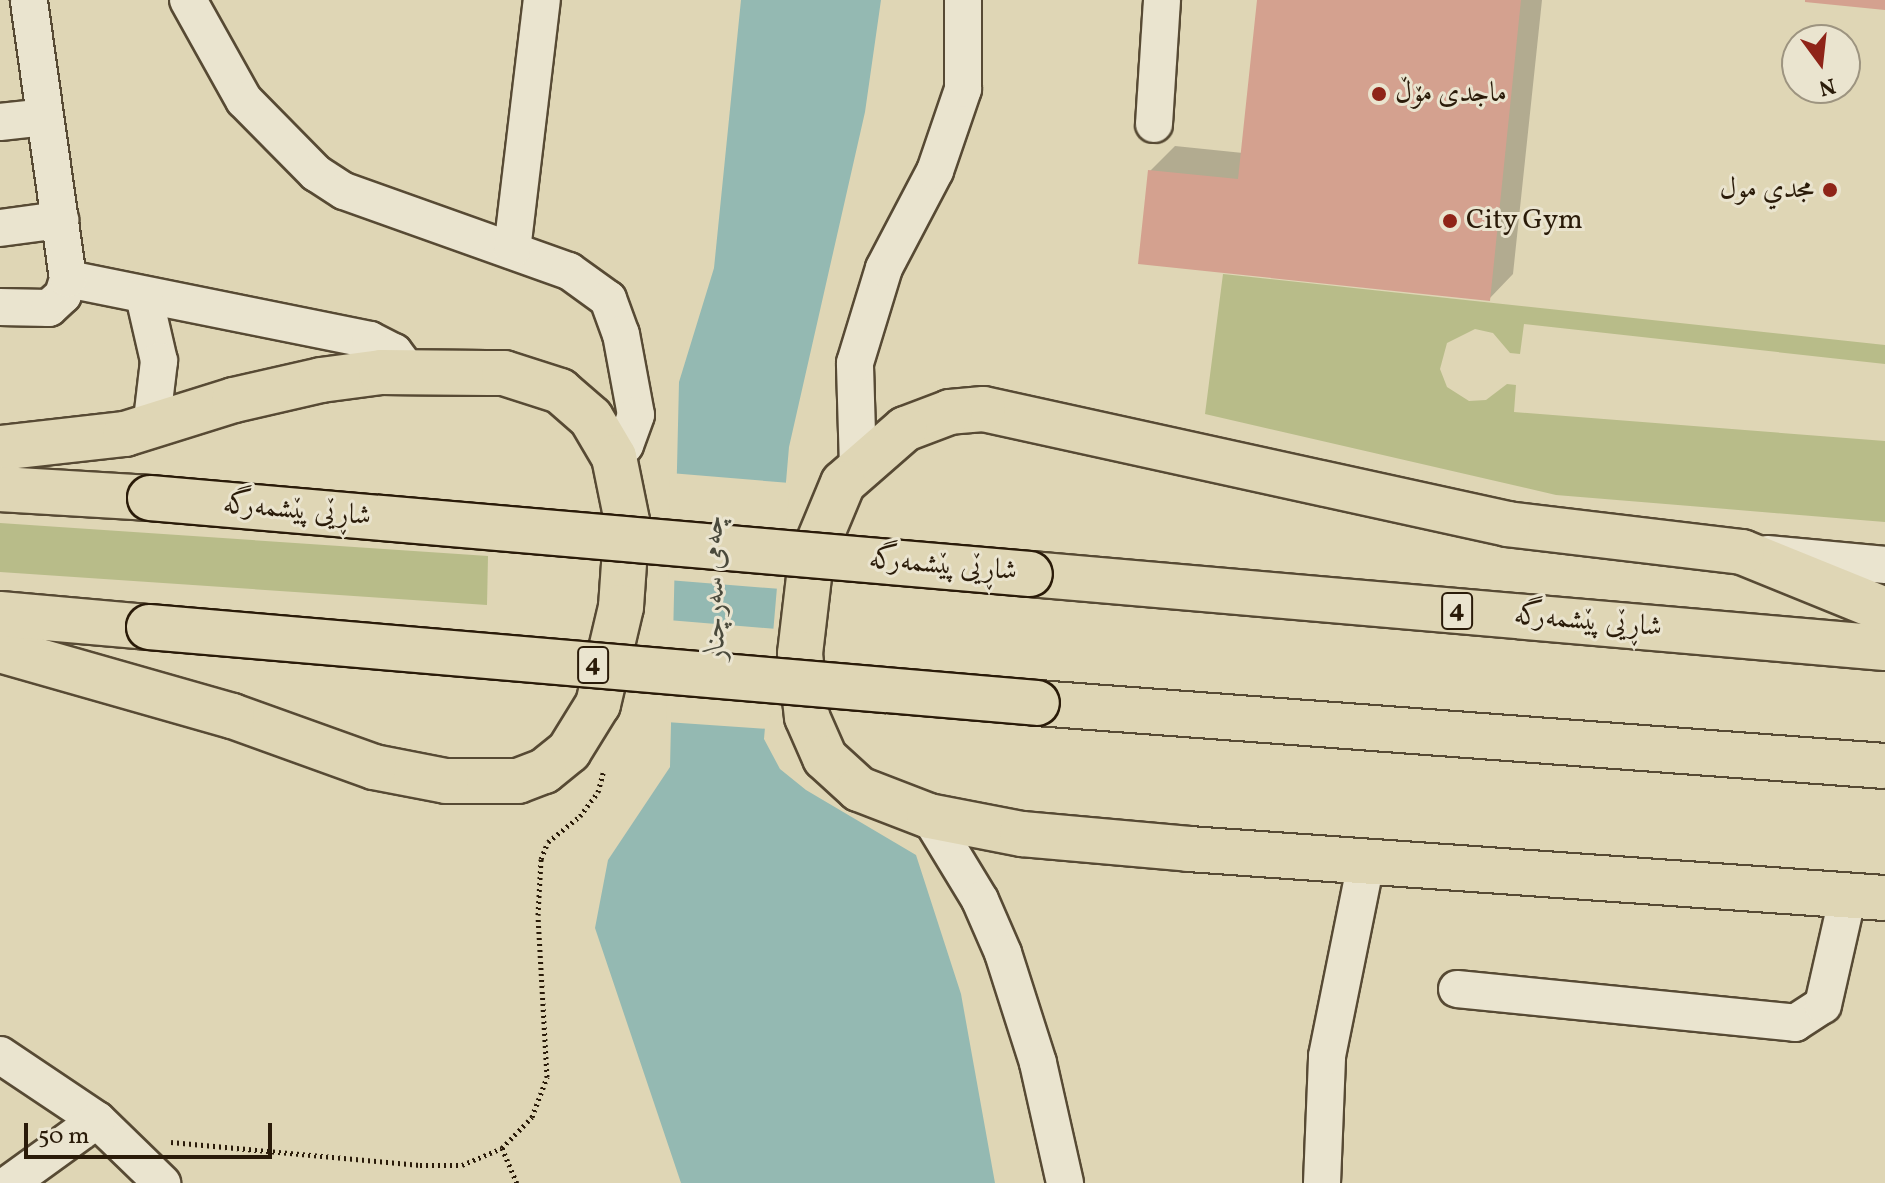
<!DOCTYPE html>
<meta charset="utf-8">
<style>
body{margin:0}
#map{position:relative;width:1885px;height:1183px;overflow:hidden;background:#dfd6b5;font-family:Vollkorn,Amiri,serif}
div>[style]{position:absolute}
.green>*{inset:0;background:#b8bc89}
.water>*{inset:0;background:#94b9b2}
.pier>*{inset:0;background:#dfd6b5}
.shadow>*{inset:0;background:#0003}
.building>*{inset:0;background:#d4a18f}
.path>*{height:5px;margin-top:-2.5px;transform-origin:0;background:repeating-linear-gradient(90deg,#2a1b09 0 2px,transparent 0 6px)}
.roads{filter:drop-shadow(2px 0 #574a34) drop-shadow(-2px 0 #574a34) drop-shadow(0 2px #574a34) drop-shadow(0 -2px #574a34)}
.minor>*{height:36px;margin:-18px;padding:0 18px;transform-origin:18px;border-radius:18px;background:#eae4cf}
.highway>*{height:44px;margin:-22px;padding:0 22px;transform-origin:22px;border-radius:22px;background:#dfd6b5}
.bridges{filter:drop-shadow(2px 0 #2a1b09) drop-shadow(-2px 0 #2a1b09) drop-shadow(0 2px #2a1b09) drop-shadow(0 -2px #2a1b09)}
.highway-bridge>*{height:44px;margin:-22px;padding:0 22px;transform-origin:22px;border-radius:22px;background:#dfd6b5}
.dots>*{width:22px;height:22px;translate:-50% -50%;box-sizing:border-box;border:4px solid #eae4cf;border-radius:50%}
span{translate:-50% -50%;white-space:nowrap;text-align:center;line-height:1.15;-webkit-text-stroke:6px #eae4cf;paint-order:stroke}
.shield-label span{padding:2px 6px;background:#eae4cf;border:2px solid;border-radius:6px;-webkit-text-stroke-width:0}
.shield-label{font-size:26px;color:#2a1b09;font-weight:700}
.poi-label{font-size:28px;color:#2a1b09}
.left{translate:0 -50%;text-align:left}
.right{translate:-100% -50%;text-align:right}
.street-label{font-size:28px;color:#2a1b09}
.water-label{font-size:30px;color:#4a4a3c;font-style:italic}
.north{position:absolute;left:1781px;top:24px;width:80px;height:80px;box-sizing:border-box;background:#eae4cf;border:2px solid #9d9480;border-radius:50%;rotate:165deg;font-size:22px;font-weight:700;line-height:32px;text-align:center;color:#2a1b09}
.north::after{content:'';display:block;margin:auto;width:28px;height:36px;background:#8f2418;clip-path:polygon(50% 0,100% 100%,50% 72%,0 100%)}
.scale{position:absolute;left:24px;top:1123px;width:248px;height:36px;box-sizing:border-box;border:4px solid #2a1b09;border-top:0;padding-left:10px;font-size:24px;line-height:28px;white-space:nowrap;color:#2a1b09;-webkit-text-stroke:6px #eae4cf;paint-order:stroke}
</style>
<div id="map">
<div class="green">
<div style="clip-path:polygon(1223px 274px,1885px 345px,1885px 364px,1524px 324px,1520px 354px,1510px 353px,1493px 333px,1475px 329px,1447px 343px,1440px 369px,1447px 387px,1469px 401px,1486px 400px,1507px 384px,1516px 385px,1514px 412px,1885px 441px,1885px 522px,1556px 495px,1205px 414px)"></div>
<div style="clip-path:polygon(0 523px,488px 556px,487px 605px,0 572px)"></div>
</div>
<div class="water">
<div style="clip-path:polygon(741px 0,881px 0,865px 112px,789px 447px,764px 739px,780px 769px,806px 790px,916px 855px,961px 994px,995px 1183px,681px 1183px,595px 928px,608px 860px,670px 767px,679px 382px,714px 268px)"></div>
</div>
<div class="pier">
<div style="clip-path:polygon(670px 473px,790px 483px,781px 589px,668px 580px)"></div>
<div style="clip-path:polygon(668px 620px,777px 629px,769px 729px,666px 722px)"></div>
</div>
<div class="shadow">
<div style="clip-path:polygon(1259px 0,1542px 0,1513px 274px,1489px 299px,1150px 171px,1175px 146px,1243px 153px)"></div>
</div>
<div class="building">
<div style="clip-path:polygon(1257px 0,1521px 0,1490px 301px,1138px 264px,1148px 170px,1238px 179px)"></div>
<div style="clip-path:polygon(1805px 0,1885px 0,1885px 10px,1805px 2px)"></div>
</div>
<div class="path">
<div style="left:171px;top:1142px;width:250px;rotate:5.3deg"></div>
<div style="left:420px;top:1165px;width:42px"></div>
<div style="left:462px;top:1165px;width:43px;rotate:-23deg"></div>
<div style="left:502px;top:1148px;width:43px;rotate:-45.9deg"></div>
<div style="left:532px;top:1117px;width:43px;rotate:-69.4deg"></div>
<div style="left:547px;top:1077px;width:162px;rotate:-93.2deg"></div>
<div style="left:538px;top:915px;width:56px;rotate:-86.9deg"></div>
<div style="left:541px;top:859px;width:18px;rotate:-68deg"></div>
<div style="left:548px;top:842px;width:41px;rotate:-39.1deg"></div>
<div style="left:580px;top:816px;width:30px;rotate:-53deg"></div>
<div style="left:598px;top:792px;width:20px;rotate:-75deg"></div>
<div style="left:502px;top:1148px;width:38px;rotate:67deg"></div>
</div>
<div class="roads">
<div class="minor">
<div style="left:188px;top:0;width:115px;rotate:60.8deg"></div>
<div style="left:244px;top:100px;width:103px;rotate:45.4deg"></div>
<div style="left:316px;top:173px;width:33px;rotate:33deg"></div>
<div style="left:344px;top:191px;width:239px;rotate:19.6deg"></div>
<div style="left:569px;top:271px;width:48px;rotate:35.7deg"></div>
<div style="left:608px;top:299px;width:37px;rotate:70deg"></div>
<div style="left:621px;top:334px;width:82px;rotate:79.5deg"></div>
<div style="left:636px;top:415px;width:32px;rotate:110deg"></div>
<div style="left:625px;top:445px;width:16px;rotate:133deg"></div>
<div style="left:0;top:122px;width:45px;rotate:-6.3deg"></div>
<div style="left:1154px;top:124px;width:124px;rotate:-86.3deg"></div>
<div style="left:0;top:228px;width:61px;rotate:-7.6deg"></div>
<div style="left:512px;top:250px;width:252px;rotate:-83.2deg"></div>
<div style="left:68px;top:279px;width:308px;rotate:11.4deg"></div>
<div style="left:370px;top:340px;width:27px;rotate:27deg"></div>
<div style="left:394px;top:352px;width:26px;rotate:53deg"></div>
<div style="left:144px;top:296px;width:67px;rotate:77deg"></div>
<div style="left:159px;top:361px;width:67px;rotate:96.8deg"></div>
<div style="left:0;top:307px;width:49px;rotate:1.2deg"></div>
<div style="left:49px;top:308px;width:19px;rotate:-43deg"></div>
<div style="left:63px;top:295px;width:17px;rotate:-73deg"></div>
<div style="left:68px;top:279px;width:282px;rotate:-98deg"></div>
<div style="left:858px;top:467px;width:104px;rotate:-91.7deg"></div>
<div style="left:855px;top:363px;width:99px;rotate:-73deg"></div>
<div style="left:884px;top:268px;width:110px;rotate:-62.3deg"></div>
<div style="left:935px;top:171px;width:87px;rotate:-71.1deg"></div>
<div style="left:963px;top:89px;width:89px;rotate:-90deg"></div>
<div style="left:1767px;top:554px;width:119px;rotate:5.3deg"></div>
<div style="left:929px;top:816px;width:98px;rotate:58.7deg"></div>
<div style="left:980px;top:900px;width:58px;rotate:66.5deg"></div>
<div style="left:1003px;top:953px;width:115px;rotate:72.3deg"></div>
<div style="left:1038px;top:1063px;width:123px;rotate:77.3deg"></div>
<div style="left:1457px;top:989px;width:340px;rotate:5.7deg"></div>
<div style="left:1795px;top:1023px;width:33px;rotate:-33deg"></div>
<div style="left:1823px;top:1005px;width:113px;rotate:-77.2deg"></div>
<div style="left:0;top:1055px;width:117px;rotate:33.8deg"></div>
<div style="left:97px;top:1120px;width:91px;rotate:44.1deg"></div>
<div style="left:10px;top:1183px;width:107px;rotate:-35.9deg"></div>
<div style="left:1322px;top:1183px;width:127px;rotate:-87.7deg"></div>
<div style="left:1327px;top:1056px;width:197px;rotate:-78.6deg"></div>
</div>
<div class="highway">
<div style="left:0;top:448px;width:126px;rotate:-6.4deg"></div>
<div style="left:125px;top:434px;width:114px;rotate:-17.3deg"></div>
<div style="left:234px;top:400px;width:89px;rotate:-12.9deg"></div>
<div style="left:321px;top:380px;width:61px;rotate:-7.6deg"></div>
<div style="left:381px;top:372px;width:123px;rotate:0.5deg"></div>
<div style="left:504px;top:373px;width:59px;rotate:17.8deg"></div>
<div style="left:560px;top:391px;width:41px;rotate:41.1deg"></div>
<div style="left:591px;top:418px;width:45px;rotate:59.5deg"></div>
<div style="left:614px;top:457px;width:65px;rotate:78.5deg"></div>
<div style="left:627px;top:521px;width:86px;rotate:94deg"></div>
<div style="left:621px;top:607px;width:100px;rotate:103.3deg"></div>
<div style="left:598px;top:704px;width:55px;rotate:121.7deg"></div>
<div style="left:569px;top:751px;width:32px;rotate:141deg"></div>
<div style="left:544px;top:771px;width:28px;rotate:159deg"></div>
<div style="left:518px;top:781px;width:72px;rotate:180deg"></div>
<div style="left:446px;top:781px;width:73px;rotate:-169deg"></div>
<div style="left:374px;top:767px;width:151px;rotate:-160.2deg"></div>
<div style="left:232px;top:716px;width:241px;rotate:-164.1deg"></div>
<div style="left:0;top:489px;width:150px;rotate:3.4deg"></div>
<div style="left:1030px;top:574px;width:858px;rotate:4.95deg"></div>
<div style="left:1885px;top:610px;width:154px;rotate:-157.9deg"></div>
<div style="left:1742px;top:552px;width:236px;rotate:-173.2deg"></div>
<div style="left:1508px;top:524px;width:537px;rotate:-167.64deg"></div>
<div style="left:983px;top:409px;width:33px;rotate:175deg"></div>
<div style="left:950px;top:412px;width:48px;rotate:159.3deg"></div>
<div style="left:905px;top:429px;width:82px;rotate:138.9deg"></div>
<div style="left:843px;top:483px;width:83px;rotate:112.6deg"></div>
<div style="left:811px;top:560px;width:95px;rotate:96.7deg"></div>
<div style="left:800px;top:654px;width:63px;rotate:83.7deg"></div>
<div style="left:807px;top:717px;width:45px;rotate:66.3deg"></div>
<div style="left:825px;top:758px;width:46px;rotate:42.4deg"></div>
<div style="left:859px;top:789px;width:75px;rotate:21.1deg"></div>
<div style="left:929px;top:816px;width:95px;rotate:11deg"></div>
<div style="left:1022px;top:834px;width:168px;rotate:5.1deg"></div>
<div style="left:1189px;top:849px;width:698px;rotate:4.03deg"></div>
<div style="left:0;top:614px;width:150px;rotate:5deg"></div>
<div style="left:1037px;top:703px;width:850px;rotate:4.25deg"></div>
</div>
</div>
<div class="bridges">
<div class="highway-bridge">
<div style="left:150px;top:498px;width:883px;rotate:4.94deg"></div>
<div style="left:149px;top:627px;width:891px;rotate:4.89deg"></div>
</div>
</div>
<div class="dots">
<div style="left:1379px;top:94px;background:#8f2418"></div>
<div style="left:1830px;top:190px;background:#8f2418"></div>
<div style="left:1450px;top:221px;background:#8f2418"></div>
</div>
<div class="shield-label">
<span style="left:1457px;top:611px">4</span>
<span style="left:593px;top:665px">4</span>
</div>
<div class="poi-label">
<span class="left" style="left:1395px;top:94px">ماجدی مۆڵ</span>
<span class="right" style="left:1814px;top:190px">مجدي مول</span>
<span class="left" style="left:1466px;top:221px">City Gym</span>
</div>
<div class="street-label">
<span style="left:297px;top:511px;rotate:5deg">شاڕێی پێشمەرگە</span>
<span style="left:943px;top:566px;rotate:5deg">شاڕێی پێشمەرگە</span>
<span style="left:1588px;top:622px;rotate:5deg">شاڕێی پێشمەرگە</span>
</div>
<div class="water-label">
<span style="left:715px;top:588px;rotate:-91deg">چەمی سەرچنار</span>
</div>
<div class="north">N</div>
<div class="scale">50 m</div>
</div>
